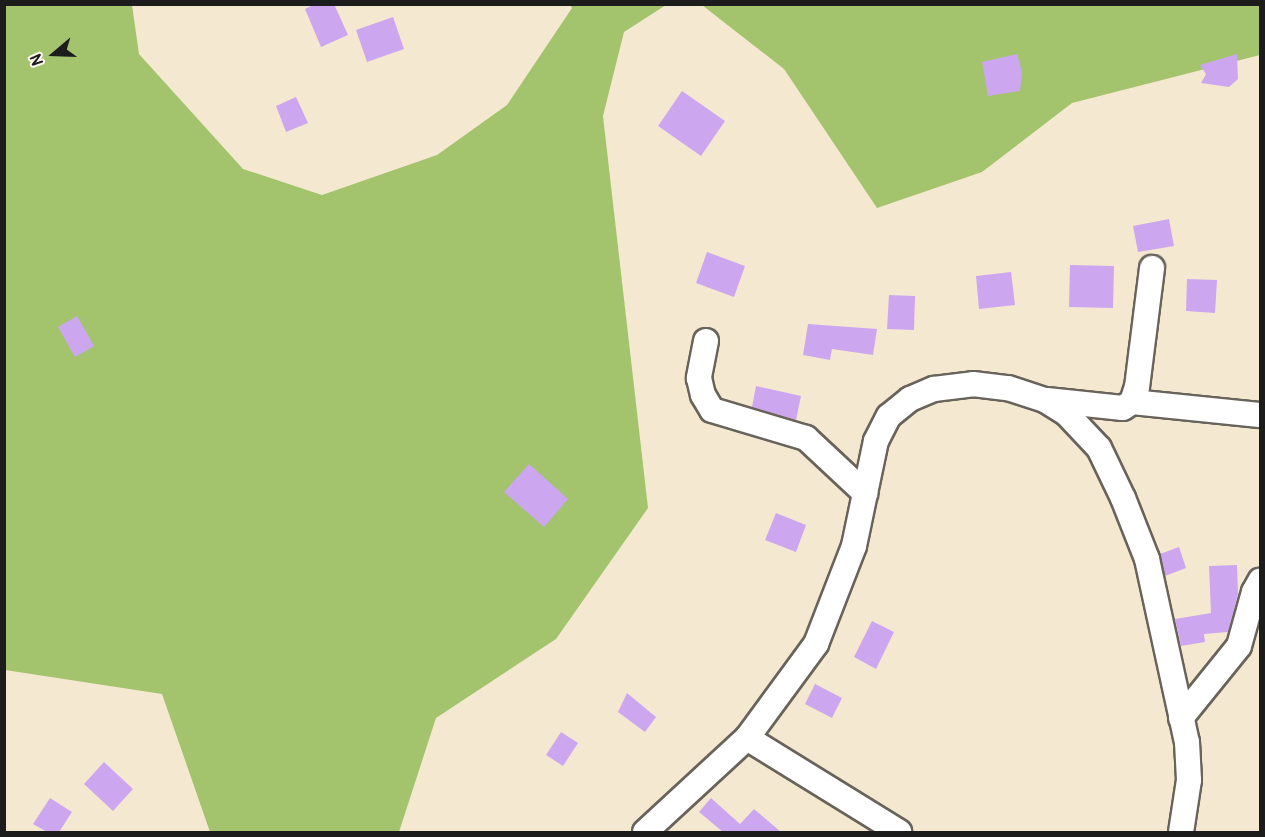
<!DOCTYPE html>
<style>
body{margin:0}
#map{position:relative;width:1265px;height:837px;overflow:hidden;background:#f5e8d1;font-family:Pangolin,sans-serif}
div>[style]{position:absolute}
.green>*{inset:0;background:#a3c46d}
.building>*{inset:0;background:#cca7f0}
.roads{filter:drop-shadow(2px 0 #68635b) drop-shadow(-2px 0 #68635b) drop-shadow(0 2px #68635b) drop-shadow(0 -2px #68635b)}
.minor>*{height:24px;margin:-12px;padding:0 12px;transform-origin:12px;border-radius:12px;background:#fff}
span{translate:-50% -50%;white-space:nowrap;text-align:center;line-height:1.15;-webkit-text-stroke:4.5px #fbf7ec;paint-order:stroke}
.frame{position:absolute;inset:0;border:6px solid #1c1c1c;pointer-events:none}
.north{position:absolute;left:24px;top:24px;width:60px;height:60px;-webkit-text-stroke:4px #fbf7ec;paint-order:stroke;rotate:251deg;font-size:16px;font-weight:700;line-height:24px;text-align:center;color:#1c1c1c}
.north::after{content:'';display:block;margin:auto;width:21px;height:27px;background:#1c1c1c;clip-path:polygon(50% 0,100% 100%,50% 72%,0 100%)}
</style>
<div id="map">
<div class="green">
<div style="clip-path:polygon(4px 5px,132px 5px,139px 54px,243px 169px,322px 195px,437px 155px,507px 105px,572px 8px,570px 5px,666px 5px,624px 32px,603px 116px,648px 508px,556px 639px,436px 718px,399px 832px,210px 832px,162px 694px,5px 670px)"></div>
<div style="clip-path:polygon(702px 5px,1260px 5px,1260px 55px,1072px 103px,982px 172px,877px 208px,784px 69px)"></div>
</div>
<div class="building">
<div style="clip-path:polygon(315px 4px,334px 4px,348px 35px,321px 47px,305px 9px)"></div>
<div style="clip-path:polygon(393px 17px,404px 49px,367px 62px,356px 30px)"></div>
<div style="clip-path:polygon(1017px 54px,1022px 72px,1020px 91px,988px 96px,982px 62px)"></div>
<div style="clip-path:polygon(1237px 54px,1238px 79px,1229px 87px,1201px 83px,1206px 74px,1200px 65px)"></div>
<div style="clip-path:polygon(682px 91px,725px 121px,701px 156px,658px 126px)"></div>
<div style="clip-path:polygon(296px 97px,308px 123px,286px 132px,276px 106px)"></div>
<div style="clip-path:polygon(1169px 219px,1174px 246px,1138px 252px,1133px 226px)"></div>
<div style="clip-path:polygon(707px 252px,745px 266px,734px 297px,696px 283px)"></div>
<div style="clip-path:polygon(1070px 265px,1114px 266px,1113px 308px,1069px 307px)"></div>
<div style="clip-path:polygon(1011px 272px,1015px 305px,979px 309px,976px 276px)"></div>
<div style="clip-path:polygon(1187px 279px,1217px 280px,1215px 313px,1186px 311px)"></div>
<div style="clip-path:polygon(889px 295px,915px 296px,914px 330px,887px 329px)"></div>
<div style="clip-path:polygon(77px 316px,94px 346px,75px 357px,58px 327px)"></div>
<div style="clip-path:polygon(808px 324px,877px 329px,873px 355px,832px 349px,830px 360px,803px 355px)"></div>
<div style="clip-path:polygon(756px 386px,801px 396px,796px 420px,752px 407px)"></div>
<div style="clip-path:polygon(529px 464px,568px 499px,544px 527px,504px 492px)"></div>
<div style="clip-path:polygon(776px 513px,806px 525px,796px 552px,765px 540px)"></div>
<div style="clip-path:polygon(1179px 547px,1186px 568px,1165px 576px,1160px 554px)"></div>
<div style="clip-path:polygon(1237px 565px,1238px 594px,1228px 632px,1204px 634px,1205px 642px,1181px 646px,1175px 619px,1211px 613px,1209px 566px)"></div>
<div style="clip-path:polygon(872px 621px,894px 632px,876px 669px,854px 657px)"></div>
<div style="clip-path:polygon(815px 684px,842px 698px,832px 718px,805px 704px)"></div>
<div style="clip-path:polygon(627px 693px,656px 717px,645px 732px,618px 712px)"></div>
<div style="clip-path:polygon(561px 732px,578px 743px,563px 766px,546px 755px)"></div>
<div style="clip-path:polygon(104px 762px,133px 789px,113px 811px,84px 784px)"></div>
<div style="clip-path:polygon(50px 798px,72px 812px,59px 832px,47px 832px,33px 824px)"></div>
<div style="clip-path:polygon(711px 798px,740px 824px,754px 809px,781px 832px,723px 832px,699px 812px)"></div>
</div>
<div class="roads">
<div class="minor">
<div style="left:706px;top:341px;width:38px;rotate:101deg"></div>
<div style="left:699px;top:378px;width:17px;rotate:77deg"></div>
<div style="left:703px;top:395px;width:17px;rotate:59deg"></div>
<div style="left:712px;top:410px;width:98px;rotate:16.6deg"></div>
<div style="left:806px;top:438px;width:81px;rotate:43deg"></div>
<div style="left:1047px;top:400px;width:76px;rotate:6deg"></div>
<div style="left:1123px;top:408px;width:11px;rotate:-34deg"></div>
<div style="left:1132px;top:402px;width:16px;rotate:-72deg"></div>
<div style="left:1137px;top:387px;width:120px;rotate:-82.8deg"></div>
<div style="left:1132px;top:402px;width:129px;rotate:5.8deg"></div>
<div style="left:1181px;top:718px;width:92px;rotate:-51.1deg"></div>
<div style="left:1239px;top:646px;width:56px;rotate:-74.5deg"></div>
<div style="left:1254px;top:592px;width:13px;rotate:-61deg"></div>
<div style="left:747px;top:738px;width:179px;rotate:31.7deg"></div>
<div style="left:645px;top:832px;width:139px;rotate:-42.7deg"></div>
<div style="left:747px;top:738px;width:117px;rotate:-53.7deg"></div>
<div style="left:816px;top:644px;width:105px;rotate:-68.8deg"></div>
<div style="left:854px;top:546px;width:107px;rotate:-78.2deg"></div>
<div style="left:876px;top:441px;width:28px;rotate:-63deg"></div>
<div style="left:889px;top:416px;width:27px;rotate:-39deg"></div>
<div style="left:910px;top:399px;width:26px;rotate:-23deg"></div>
<div style="left:934px;top:389px;width:39px;rotate:-7deg"></div>
<div style="left:973px;top:384px;width:35px;rotate:7deg"></div>
<div style="left:1008px;top:388px;width:39px;rotate:18deg"></div>
<div style="left:1045px;top:400px;width:25px;rotate:32deg"></div>
<div style="left:1066px;top:413px;width:48px;rotate:46.7deg"></div>
<div style="left:1099px;top:448px;width:55px;rotate:64.4deg"></div>
<div style="left:1123px;top:498px;width:66px;rotate:68.5deg"></div>
<div style="left:1147px;top:559px;width:187px;rotate:77.7deg"></div>
<div style="left:1187px;top:742px;width:38px;rotate:87deg"></div>
<div style="left:1189px;top:780px;width:53px;rotate:98.7deg"></div>
</div>
</div>
<div class="frame"></div>
<div class="north">N</div>
</div>
